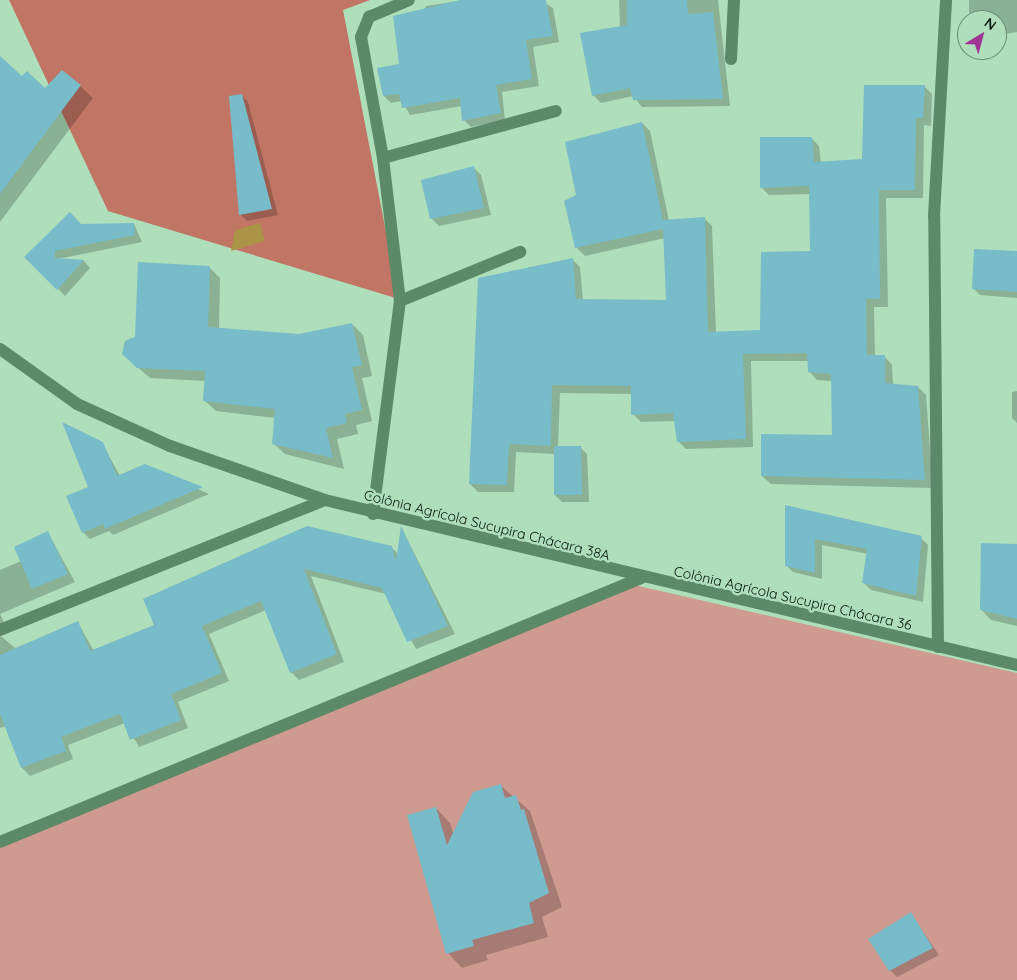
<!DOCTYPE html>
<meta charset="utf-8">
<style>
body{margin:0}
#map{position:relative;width:1017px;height:980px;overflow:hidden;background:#aedeba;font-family:Quicksand,sans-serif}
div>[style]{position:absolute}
.green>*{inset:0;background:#cf9a90}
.forest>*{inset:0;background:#c17565}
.water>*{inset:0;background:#ab9347}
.shadow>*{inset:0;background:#0003}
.building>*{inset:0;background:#78bbc9}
.street>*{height:12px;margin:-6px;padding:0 6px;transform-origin:6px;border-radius:6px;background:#5c8a68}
span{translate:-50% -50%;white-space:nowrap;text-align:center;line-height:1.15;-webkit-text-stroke:5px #aedeba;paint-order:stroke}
.street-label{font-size:14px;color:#06180c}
.north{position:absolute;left:957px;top:10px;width:50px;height:50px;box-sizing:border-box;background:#aedeba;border:1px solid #6b8f74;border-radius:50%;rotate:37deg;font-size:14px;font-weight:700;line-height:20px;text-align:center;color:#06180c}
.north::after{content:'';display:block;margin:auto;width:18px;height:22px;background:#a13596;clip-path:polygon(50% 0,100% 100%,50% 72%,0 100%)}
</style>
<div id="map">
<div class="green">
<div style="clip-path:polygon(630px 584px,1017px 673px,1017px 980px,0 980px,0 846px)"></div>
</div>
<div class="forest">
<div style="clip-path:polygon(9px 0,370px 0,343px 10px,399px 299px,108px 211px)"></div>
</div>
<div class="water">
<div style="clip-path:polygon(260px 223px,265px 241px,231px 251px,235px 230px)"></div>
</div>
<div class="shadow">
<div style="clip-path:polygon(465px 0,540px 0,553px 8px,559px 42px,533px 47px,539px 86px,502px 92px,505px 120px,471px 127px,464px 120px,462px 106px,410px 115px,402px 101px,391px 103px,384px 96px,379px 69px,401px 65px,426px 6px)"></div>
<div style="clip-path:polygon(619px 0,718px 0,730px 106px,642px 107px,633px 96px,601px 103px,593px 95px,620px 28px)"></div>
<div style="clip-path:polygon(969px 0,1017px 0,1017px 32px,1006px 34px,997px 28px,997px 20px,969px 20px)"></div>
<div style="clip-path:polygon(0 76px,22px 78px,45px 90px,80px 86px,93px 98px,0 222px)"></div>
<div style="clip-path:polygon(924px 86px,932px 94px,931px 126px,924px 125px,923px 198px,886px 198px,888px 307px,874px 307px,875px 356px,884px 356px,892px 365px,893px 385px,918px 387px,926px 395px,933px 488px,771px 484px,762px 476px,833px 436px,832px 381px,817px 380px,809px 371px,809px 361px,751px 361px,753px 447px,686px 449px,678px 441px,676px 421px,641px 422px,633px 414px,632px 394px,560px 393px,558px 447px,580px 447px,587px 454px,589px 502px,562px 502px,555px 495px,555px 454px,516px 452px,514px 492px,478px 492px,470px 484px,572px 259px,580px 267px,583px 301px,667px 301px,665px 238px,585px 256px,577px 248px,566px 202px,578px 196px,642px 123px,650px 131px,669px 221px,704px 218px,712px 226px,716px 333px,761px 331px,811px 252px,811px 194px,769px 195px,761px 187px,811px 138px,819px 146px,821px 163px,864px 161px)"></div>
<div style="clip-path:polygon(241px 95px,248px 102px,278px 215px,247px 221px,240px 214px)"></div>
<div style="clip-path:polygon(474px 168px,481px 175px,491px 215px,439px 226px,432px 219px)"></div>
<div style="clip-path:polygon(134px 224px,142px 242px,58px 259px,84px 261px,90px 268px,65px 296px,26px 257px,80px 225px)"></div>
<div style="clip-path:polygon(1017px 252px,1017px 298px,980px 295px,973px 288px)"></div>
<div style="clip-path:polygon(209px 267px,220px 278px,219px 329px,299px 336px,352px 324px,363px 335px,372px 376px,362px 378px,372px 421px,356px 425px,358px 434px,337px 439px,344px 469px,285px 454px,273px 443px,276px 418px,216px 411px,204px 400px,206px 381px,150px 378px,135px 365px,136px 338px)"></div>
<div style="clip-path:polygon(1017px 391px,1017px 423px,1012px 418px,1012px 392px)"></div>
<div style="clip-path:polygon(102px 443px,120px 476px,145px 465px,209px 494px,113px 535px,109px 531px,90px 539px,83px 532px)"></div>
<div style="clip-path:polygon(786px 506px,921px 538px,928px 545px,923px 602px,871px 590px,864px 583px,868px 554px,822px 545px,822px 579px,793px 572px,786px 565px)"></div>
<div style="clip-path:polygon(402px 529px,455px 634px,416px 649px,386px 594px,311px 576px,344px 662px,299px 680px,291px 672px,266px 610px,209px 634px,229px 681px,178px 702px,188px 728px,139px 747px,125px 723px,68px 745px,73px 759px,30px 776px,22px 768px,6px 726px,0 728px,0 570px,21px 561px,48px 533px,75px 582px,0 614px,7px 629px,1px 636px,15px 648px,78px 623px,94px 651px,155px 626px,144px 599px,391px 547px,398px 554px)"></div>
<div style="clip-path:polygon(1017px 545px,1017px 626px,991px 620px,981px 609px)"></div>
<div style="clip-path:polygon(500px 785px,530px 811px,562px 907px,542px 917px,548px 937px,486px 955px,488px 960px,462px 968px,448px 953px,436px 808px,450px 823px,454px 835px)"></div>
<div style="clip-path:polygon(911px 914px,939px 955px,897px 977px,890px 970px)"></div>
</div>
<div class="building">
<div style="clip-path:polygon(460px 0,546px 0,553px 36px,526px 40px,532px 79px,496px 85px,501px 113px,462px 121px,460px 98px,402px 108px,399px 94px,383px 96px,377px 68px,399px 64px,393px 16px)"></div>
<div style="clip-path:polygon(627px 0,687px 0,688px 14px,713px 12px,723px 99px,633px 100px,630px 88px,592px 96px,580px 33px,627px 25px)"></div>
<div style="clip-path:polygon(0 56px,22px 76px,27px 71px,45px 88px,62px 70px,81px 85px,0 194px)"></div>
<div style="clip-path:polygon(864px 85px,925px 85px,923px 118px,916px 118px,915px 190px,879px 190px,880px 299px,866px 299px,867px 355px,885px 355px,885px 383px,918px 386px,925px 480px,761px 476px,761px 434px,832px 435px,831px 374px,808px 372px,807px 353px,743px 354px,746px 439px,677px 442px,673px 413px,631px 415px,631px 386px,552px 385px,551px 446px,509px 444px,507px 485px,469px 484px,478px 278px,573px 258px,576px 299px,666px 300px,663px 229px,575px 248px,564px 201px,576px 195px,565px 142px,642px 122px,663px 220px,705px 217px,708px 332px,760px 330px,761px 252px,810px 251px,809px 186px,760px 188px,760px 137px,812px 137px,814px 162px,862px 159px)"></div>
<div style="clip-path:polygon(242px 94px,272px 209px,239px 215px,229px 96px)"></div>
<div style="clip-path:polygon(474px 166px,484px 208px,430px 219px,421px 180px)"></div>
<div style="clip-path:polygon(70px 212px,81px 224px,134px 223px,135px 235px,55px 251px,55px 258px,84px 260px,57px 290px,24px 257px)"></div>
<div style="clip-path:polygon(974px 249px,1017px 251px,1017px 292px,972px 289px)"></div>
<div style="clip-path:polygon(138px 262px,210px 266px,208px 327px,299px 334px,352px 323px,362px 365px,352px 367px,362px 410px,345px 414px,347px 423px,326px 428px,333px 458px,272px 444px,275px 409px,203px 401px,205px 371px,137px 368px,122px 354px,125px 341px,135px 337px)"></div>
<div style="clip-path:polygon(62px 422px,103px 442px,117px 476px,145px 464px,203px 487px,105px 529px,103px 524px,82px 533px,66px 496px,88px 487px)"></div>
<div style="clip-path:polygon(554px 446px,581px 446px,582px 495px,554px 495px)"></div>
<div style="clip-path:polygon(785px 505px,922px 536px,916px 596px,862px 583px,867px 549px,815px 539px,815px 573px,785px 566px)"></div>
<div style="clip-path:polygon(307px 526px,392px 546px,396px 562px,401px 526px,448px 626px,407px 642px,382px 588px,304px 569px,337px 654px,290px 673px,261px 601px,202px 626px,222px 673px,171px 694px,181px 720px,130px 740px,120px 714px,61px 737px,66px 751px,21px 768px,0 714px,0 655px,78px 621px,90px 651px,154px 625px,143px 599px)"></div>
<div style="clip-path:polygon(48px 531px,68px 574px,32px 589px,14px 547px)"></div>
<div style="clip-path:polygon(981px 543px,1017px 544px,1017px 619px,980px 610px)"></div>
<div style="clip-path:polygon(501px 784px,505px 798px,516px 795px,521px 810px,524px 809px,549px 893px,529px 903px,534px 923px,472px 940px,474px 946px,446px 954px,407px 815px,436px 807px,447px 845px,473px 792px)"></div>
<div style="clip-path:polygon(911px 912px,933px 948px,889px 971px,868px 939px)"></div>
</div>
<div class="street">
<div style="left:731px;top:59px;width:59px;rotate:-87.1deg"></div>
<div style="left:383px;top:158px;width:179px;rotate:-15.2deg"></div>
<div style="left:400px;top:301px;width:130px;rotate:-22.2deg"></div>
<div style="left:0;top:349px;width:95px;rotate:35.5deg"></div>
<div style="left:77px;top:404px;width:102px;rotate:24.3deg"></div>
<div style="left:170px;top:446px;width:164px;rotate:19.2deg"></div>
<div style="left:325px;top:500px;width:711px;rotate:13.41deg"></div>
<div style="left:373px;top:514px;width:215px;rotate:-82.8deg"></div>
<div style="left:400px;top:301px;width:144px;rotate:-96.8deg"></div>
<div style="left:383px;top:158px;width:123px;rotate:-100.3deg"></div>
<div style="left:361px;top:37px;width:22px;rotate:-68deg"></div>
<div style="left:369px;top:17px;width:43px;rotate:-23deg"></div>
<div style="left:0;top:630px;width:350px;rotate:-21.8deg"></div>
<div style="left:938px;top:647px;width:431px;rotate:-90.5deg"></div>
<div style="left:934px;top:216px;width:216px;rotate:-86.8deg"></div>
<div style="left:0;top:842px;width:693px;rotate:-22.38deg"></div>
</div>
<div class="street-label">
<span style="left:487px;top:525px;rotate:14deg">Colônia Agrícola Sucupira Chácara 38A</span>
<span style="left:793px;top:598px;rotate:13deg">Colônia Agrícola Sucupira Chácara 36</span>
</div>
<div class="north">N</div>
</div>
